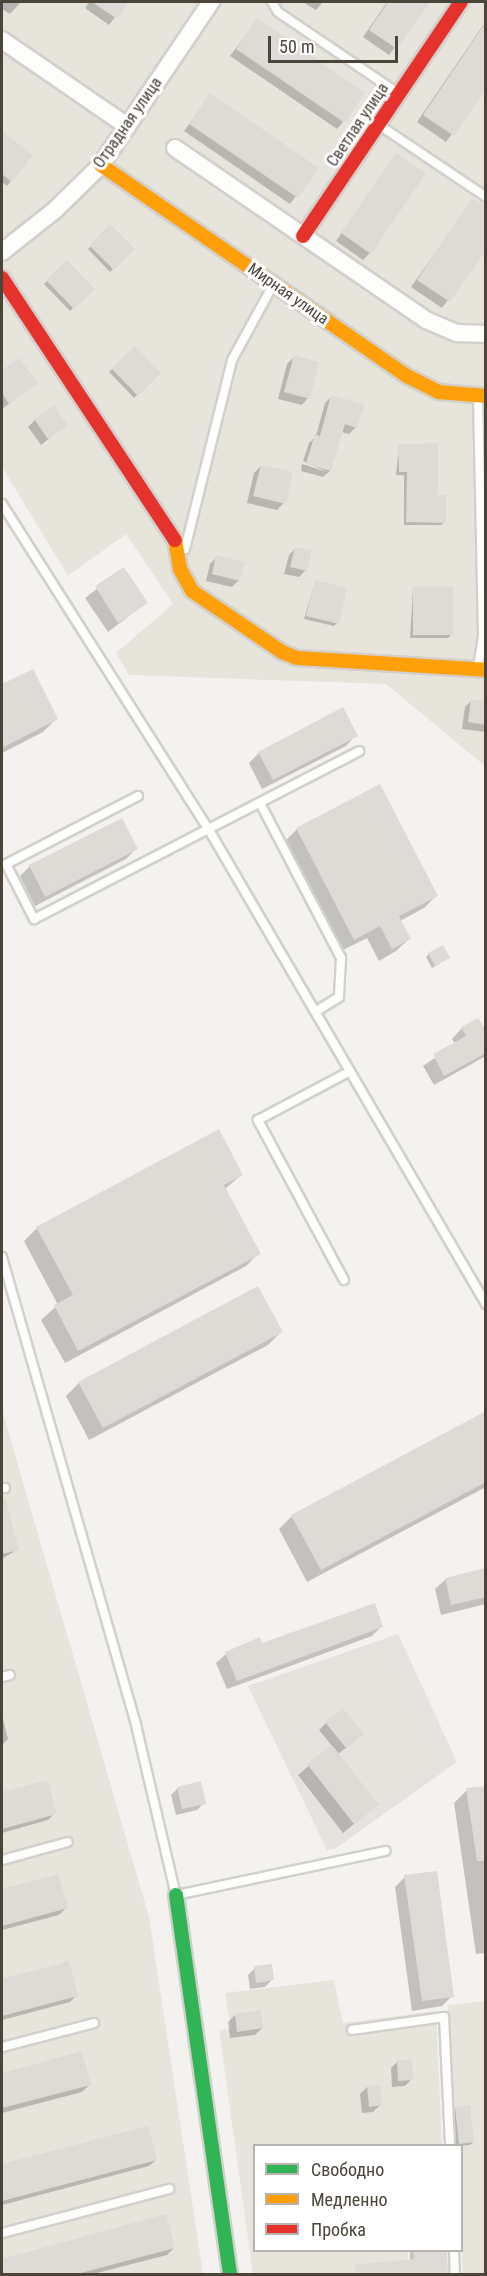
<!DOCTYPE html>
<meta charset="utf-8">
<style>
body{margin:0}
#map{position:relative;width:487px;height:2276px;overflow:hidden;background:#f4f2ee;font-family:"Roboto Condensed",sans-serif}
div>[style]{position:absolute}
.residential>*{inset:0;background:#e7e4dc}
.industrial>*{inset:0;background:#e6e2de}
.shadow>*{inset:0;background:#0003}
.building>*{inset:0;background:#dedbd6}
.roads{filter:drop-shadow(2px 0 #d2d0cb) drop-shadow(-2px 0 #d2d0cb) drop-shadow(0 2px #d2d0cb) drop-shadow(0 -2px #d2d0cb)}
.lane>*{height:8px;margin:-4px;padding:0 4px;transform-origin:4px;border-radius:4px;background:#fdfdfc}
.street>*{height:16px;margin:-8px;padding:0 8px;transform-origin:8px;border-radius:8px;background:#fdfdfc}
.fast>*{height:14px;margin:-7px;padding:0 7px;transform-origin:7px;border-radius:7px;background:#30b455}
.slow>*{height:14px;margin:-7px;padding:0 7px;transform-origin:7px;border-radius:7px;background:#ff9f0a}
.jam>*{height:14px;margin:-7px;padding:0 7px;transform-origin:7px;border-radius:7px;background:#e5322d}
span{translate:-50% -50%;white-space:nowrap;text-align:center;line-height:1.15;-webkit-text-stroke:6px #fff;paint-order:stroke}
.street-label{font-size:16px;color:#4b4439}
.frame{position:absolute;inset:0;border:3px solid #4b4439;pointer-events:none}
.legend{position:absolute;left:253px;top:2144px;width:210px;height:108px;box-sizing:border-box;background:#fff;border:2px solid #b7b4b0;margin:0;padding:8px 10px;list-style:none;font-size:18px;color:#4b4439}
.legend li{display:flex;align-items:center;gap:12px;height:30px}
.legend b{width:30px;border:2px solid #b7b4b0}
.scale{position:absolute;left:268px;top:36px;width:130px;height:27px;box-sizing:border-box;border:3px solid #4b4439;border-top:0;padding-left:8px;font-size:18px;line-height:21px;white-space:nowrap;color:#4b4439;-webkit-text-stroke:4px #fff;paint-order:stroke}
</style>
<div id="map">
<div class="residential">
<div style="clip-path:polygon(2px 2px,485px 2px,485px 766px,386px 684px,129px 675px,116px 653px,173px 604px,126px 534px,68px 576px,2px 467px)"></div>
<div style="clip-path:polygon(2px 1410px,149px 1917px,203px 2274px,2px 2274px)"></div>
<div style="clip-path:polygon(334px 1980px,343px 2023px,436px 2011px,442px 2145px,255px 2146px,255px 2250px,408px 2251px,409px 2274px,253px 2274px,219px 2030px,231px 2029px,225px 1993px)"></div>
<div style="clip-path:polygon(485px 2001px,485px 2274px,462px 2274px,462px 2146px,455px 2145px,448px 2005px)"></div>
</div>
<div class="industrial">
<div style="clip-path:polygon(398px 1634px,457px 1762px,336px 1848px,327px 1850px,248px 1686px)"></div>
</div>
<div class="shadow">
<div style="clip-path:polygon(2px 2px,21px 2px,10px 14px,2px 9px)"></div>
<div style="clip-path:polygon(89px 2px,127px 2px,109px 25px,85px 8px)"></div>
<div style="clip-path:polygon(303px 2px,323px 2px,316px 10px)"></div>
<div style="clip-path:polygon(387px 2px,428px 2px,389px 55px,363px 37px)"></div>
<div style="clip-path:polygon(257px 20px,343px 122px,337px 129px,230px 56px)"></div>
<div style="clip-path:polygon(486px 21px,486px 87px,446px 142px,417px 122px)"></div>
<div style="clip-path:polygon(210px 95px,316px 168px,290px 204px,184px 131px)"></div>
<div style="clip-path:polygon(2px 133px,31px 155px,7px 186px,2px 182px)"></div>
<div style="clip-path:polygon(396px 154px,370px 253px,363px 260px,336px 241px)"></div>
<div style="clip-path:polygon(473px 200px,486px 247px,442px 308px,411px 287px)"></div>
<div style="clip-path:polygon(110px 227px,133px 249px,110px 272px,88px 249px)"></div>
<div style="clip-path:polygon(67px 262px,93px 289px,70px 311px,44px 284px)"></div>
<div style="clip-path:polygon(134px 348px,159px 373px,134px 398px,109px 372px)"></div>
<div style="clip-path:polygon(294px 357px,308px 398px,302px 405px,278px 399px,287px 364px)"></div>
<div style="clip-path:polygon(19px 360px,29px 389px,2px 409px,2px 372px)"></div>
<div style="clip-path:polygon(332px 396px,356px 427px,349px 434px,341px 432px,330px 471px,323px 477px,301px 471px,302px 464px,327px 472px,303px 461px,309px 443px,316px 436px,325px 403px)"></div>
<div style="clip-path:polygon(35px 420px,66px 425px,41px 445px,28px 427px)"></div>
<div style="clip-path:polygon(399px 445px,436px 496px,445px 522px,441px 525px,404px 525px,404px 475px,396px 475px)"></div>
<div style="clip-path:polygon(261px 466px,284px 503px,277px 510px,247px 503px,254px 473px)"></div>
<div style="clip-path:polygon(296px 548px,306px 570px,299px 577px,284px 574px,289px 555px)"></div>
<div style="clip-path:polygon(217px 557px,239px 580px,232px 587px,206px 581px,210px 564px)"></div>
<div style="clip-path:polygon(123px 569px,146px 603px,108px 632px,85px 598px)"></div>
<div style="clip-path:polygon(315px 582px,337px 623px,334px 626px,304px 619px)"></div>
<div style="clip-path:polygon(413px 588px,451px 635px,448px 638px,410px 638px)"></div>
<div style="clip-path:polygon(32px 671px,56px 719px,43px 732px,2px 753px,2px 686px)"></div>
<div style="clip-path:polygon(472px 700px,486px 702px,486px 732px,462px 729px,465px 707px)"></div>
<div style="clip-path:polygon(356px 735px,346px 746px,262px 789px,249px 763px,259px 753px)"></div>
<div style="clip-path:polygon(297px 829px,437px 895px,424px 908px,400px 921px,409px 939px,396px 951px,379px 961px,367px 938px,341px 951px,284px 842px)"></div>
<div style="clip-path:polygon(136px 849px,126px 859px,35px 906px,20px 876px,30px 866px)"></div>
<div style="clip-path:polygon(429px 954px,448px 958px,432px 968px,426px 957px)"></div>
<div style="clip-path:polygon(462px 1028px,486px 1028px,486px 1056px,434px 1085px,423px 1066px,455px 1044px,452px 1039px)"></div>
<div style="clip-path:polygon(241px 1175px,225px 1189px,259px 1253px,246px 1266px,65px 1363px,41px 1320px,58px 1305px,24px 1241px,37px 1228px)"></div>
<div style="clip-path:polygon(281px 1332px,268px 1345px,89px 1440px,66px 1396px,79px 1383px)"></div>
<div style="clip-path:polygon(486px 1423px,486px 1487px,307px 1582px,279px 1529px,292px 1516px)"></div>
<div style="clip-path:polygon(9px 1517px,18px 1549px,2px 1559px,2px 1519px)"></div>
<div style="clip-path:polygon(486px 1570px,486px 1604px,441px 1615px,435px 1589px,446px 1579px)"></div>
<div style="clip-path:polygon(381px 1627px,372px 1636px,227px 1689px,216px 1663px,226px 1654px,259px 1639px,262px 1645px)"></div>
<div style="clip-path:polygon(2px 1715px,8px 1739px,2px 1745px)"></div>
<div style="clip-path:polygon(326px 1723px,355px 1741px,338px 1754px,377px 1805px,343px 1833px,298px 1775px,332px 1746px,319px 1730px)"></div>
<div style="clip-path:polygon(47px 1781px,55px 1813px,48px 1820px,2px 1833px,2px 1794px)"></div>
<div style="clip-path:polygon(486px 1787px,486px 1964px,484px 1953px,476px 1954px,454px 1803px,467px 1790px)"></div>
<div style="clip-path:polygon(178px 1788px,204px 1803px,197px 1810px,176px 1815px,171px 1795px)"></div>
<div style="clip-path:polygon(57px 1876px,66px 1908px,59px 1915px,2px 1930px,2px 1891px)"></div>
<div style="clip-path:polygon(405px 1877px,452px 1996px,442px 2006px,412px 2011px,395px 1887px)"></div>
<div style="clip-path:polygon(68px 1963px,77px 1995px,70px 2002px,2px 2020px,2px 1981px)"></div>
<div style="clip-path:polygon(255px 1968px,272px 1980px,265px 1987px,250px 1989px,248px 1975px)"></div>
<div style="clip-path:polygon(235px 2015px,262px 2028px,255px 2035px,230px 2038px,228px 2022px)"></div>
<div style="clip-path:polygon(81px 2053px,89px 2085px,82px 2092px,2px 2113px,2px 2074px)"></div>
<div style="clip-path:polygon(398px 2061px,412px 2079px,405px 2086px,392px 2087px,391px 2068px)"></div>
<div style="clip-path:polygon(367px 2087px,380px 2105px,373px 2112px,362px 2113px,360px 2094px)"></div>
<div style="clip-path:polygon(455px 2109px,473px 2142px,470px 2145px,456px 2146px,452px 2112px)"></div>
<div style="clip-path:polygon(147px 2128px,156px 2160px,149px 2166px,2px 2205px,2px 2166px)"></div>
<div style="clip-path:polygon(165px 2216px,174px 2248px,167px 2255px,93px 2274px,2px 2274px,2px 2260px)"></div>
<div style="clip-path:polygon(410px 2250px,445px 2250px,446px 2274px,369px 2274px,368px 2268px,410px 2261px)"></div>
</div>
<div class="building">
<div style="clip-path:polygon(92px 2px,129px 2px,117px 19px)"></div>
<div style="clip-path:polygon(388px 2px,430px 2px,397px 49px,369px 30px)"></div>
<div style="clip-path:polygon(257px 18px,365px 93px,345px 123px,236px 49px)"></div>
<div style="clip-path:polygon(486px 22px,486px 89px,454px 136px,423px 115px)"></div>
<div style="clip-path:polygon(210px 93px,319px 168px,298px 198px,189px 124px)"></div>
<div style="clip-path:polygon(2px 131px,33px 155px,12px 182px,2px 174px)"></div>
<div style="clip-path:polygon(396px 153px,426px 173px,371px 254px,341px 233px)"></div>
<div style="clip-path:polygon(472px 198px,486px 207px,486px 250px,450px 302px,417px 280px)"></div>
<div style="clip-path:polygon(110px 224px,135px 249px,114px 270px,89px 245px)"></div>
<div style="clip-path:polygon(67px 260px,95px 289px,74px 309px,46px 280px)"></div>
<div style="clip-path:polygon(135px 346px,161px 373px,138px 396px,111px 368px)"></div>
<div style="clip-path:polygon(294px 355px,319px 362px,310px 399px,284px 392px)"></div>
<div style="clip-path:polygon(19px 358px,38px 383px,9px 404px,2px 393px,2px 370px)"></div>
<div style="clip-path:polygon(331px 395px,364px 404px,357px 428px,345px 424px,331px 471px,306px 464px,315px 434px,320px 436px)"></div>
<div style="clip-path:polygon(54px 405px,68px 426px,48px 439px,34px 419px)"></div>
<div style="clip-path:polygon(438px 443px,438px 495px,446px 495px,446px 523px,406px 522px,407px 472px,399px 472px,398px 444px)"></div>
<div style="clip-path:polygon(261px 465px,293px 472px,286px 504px,253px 496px)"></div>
<div style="clip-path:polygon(295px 547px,312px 550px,307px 571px,290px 567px)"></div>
<div style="clip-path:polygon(216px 555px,245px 562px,240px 581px,212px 574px)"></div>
<div style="clip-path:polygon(124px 567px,148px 603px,118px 623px,95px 586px)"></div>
<div style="clip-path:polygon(315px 580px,347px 588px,339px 624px,306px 616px)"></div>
<div style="clip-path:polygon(413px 586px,453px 587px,453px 635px,413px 635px)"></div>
<div style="clip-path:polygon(33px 669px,58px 719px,2px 748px,2px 684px)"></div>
<div style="clip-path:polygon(471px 699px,486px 701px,486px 725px,468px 722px)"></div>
<div style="clip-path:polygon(343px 707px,358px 736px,273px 780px,258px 752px)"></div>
<div style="clip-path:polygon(380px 784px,438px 896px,399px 916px,411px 939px,392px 949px,380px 926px,354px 940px,296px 828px)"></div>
<div style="clip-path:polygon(122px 818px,138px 849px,45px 897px,29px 865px)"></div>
<div style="clip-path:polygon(443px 945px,450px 958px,435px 966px,428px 953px)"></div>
<div style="clip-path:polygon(478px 1018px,486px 1030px,486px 1053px,444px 1076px,433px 1054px,466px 1036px,461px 1027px)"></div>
<div style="clip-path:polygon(219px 1129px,243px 1175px,224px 1185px,261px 1254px,78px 1351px,54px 1305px,73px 1295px,36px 1227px)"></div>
<div style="clip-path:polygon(258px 1286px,283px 1332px,103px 1428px,78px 1382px)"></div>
<div style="clip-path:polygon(486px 1411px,486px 1482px,321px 1570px,291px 1515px)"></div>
<div style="clip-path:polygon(2px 1500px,6px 1500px,19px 1550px,2px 1554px)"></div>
<div style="clip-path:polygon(486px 1568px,486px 1597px,451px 1605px,445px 1578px)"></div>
<div style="clip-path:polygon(375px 1603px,383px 1627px,237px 1681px,225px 1652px,260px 1637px,262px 1643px)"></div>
<div style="clip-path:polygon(343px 1708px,364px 1734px,346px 1748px,325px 1722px)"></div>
<div style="clip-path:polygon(332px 1745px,379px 1805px,354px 1824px,307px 1764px)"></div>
<div style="clip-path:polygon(48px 1780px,57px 1814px,2px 1829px,2px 1792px)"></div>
<div style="clip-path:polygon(201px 1781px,206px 1804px,182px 1809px,177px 1787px)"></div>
<div style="clip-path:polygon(486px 1786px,486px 1861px,477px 1861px,466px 1788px)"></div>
<div style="clip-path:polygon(437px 1871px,454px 1997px,422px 2001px,404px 1875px)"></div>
<div style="clip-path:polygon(58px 1874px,68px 1908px,2px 1926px,2px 1889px)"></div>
<div style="clip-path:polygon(69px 1961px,78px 1996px,2px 2016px,2px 1979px)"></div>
<div style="clip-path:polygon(272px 1964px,274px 1980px,256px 1983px,254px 1966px)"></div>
<div style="clip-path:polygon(261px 2010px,263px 2028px,237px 2032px,235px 2014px)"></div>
<div style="clip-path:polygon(82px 2051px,91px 2085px,2px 2108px,2px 2073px)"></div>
<div style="clip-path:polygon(412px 2059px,413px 2080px,398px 2081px,397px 2060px)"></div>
<div style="clip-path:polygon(380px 2085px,382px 2105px,369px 2107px,367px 2086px)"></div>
<div style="clip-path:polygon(470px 2105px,474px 2142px,459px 2144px,455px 2107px)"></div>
<div style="clip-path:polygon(148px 2126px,157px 2160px,2px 2201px,2px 2164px)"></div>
<div style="clip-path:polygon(166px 2214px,175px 2248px,77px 2274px,2px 2274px,2px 2259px)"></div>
<div style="clip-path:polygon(413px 2250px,447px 2250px,448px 2274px,356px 2274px,355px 2265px,414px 2259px)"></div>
</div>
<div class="roads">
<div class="lane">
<div style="left:272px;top:2px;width:12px;rotate:59deg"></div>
<div style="left:278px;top:12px;width:143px;rotate:34.1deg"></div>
<div style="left:379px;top:125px;width:129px;rotate:33.9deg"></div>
<div style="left:478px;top:397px;width:239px;rotate:88.8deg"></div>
<div style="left:483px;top:636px;width:32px;rotate:99deg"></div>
<div style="left:2px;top:504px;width:386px;rotate:57.6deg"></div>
<div style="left:209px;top:830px;width:549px;rotate:59.7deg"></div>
<div style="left:185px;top:549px;width:195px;rotate:-76deg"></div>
<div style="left:232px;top:360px;width:83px;rotate:-61.3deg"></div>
<div style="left:138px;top:796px;width:148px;rotate:152.7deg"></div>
<div style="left:6px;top:864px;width:62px;rotate:63deg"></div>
<div style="left:34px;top:919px;width:366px;rotate:-27.3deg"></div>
<div style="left:260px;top:803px;width:175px;rotate:62.4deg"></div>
<div style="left:341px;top:958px;width:39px;rotate:93deg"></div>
<div style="left:339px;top:997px;width:28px;rotate:148deg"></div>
<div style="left:2px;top:1257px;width:487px;rotate:74deg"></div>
<div style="left:136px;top:1725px;width:175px;rotate:76.8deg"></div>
<div style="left:176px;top:1895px;width:214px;rotate:-11.9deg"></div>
<div style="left:344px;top:1280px;width:182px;rotate:-118.3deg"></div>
<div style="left:258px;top:1120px;width:104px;rotate:-28deg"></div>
<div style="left:2px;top:1488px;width:3px"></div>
<div style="left:2px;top:1677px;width:8px;rotate:-14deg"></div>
<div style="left:2px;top:1860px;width:68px;rotate:-15.3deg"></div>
<div style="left:352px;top:2030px;width:93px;rotate:-8deg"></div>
<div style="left:444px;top:2017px;width:129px;rotate:87.3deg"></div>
<div style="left:2px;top:2047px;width:95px;rotate:-14.6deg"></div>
<div style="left:2px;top:2233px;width:173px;rotate:-14.8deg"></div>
<div style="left:454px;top:2250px;width:24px;rotate:88deg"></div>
</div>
<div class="street">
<div style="left:2px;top:40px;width:152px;rotate:34.5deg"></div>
<div style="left:175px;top:148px;width:304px;rotate:34.4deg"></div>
<div style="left:426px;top:320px;width:34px;rotate:23deg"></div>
<div style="left:457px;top:333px;width:29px;rotate:2deg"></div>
<div style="left:2px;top:252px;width:66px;rotate:-38.3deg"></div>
<div style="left:54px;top:211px;width:66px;rotate:-44.4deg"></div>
<div style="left:101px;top:165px;width:197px;rotate:-56deg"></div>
</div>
<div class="fast">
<div style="left:176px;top:1895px;width:383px;rotate:81.9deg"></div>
</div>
<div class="slow">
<div style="left:101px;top:165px;width:372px;rotate:34.6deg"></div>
<div style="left:407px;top:376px;width:36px;rotate:27deg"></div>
<div style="left:439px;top:392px;width:47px;rotate:4.9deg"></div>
<div style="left:175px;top:540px;width:29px;rotate:80deg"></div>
<div style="left:180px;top:569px;width:25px;rotate:61deg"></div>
<div style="left:192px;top:591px;width:109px;rotate:34.1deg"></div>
<div style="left:282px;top:652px;width:16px;rotate:22deg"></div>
<div style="left:297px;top:658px;width:189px;rotate:3.6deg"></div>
</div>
<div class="jam">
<div style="left:303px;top:236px;width:282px;rotate:-56deg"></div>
<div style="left:2px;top:278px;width:314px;rotate:56.6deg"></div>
</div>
</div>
<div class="street-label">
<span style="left:128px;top:123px;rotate:-55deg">Отрадная улица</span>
<span style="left:358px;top:125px;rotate:-56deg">Светлая улица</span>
<span style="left:288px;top:294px;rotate:35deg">Мирная улица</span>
</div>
<div class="frame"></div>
<ul class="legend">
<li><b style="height:8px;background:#30b455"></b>Свободно</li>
<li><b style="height:8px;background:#ff9f0a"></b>Медленно</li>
<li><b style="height:8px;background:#e5322d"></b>Пробка</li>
</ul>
<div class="scale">50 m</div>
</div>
